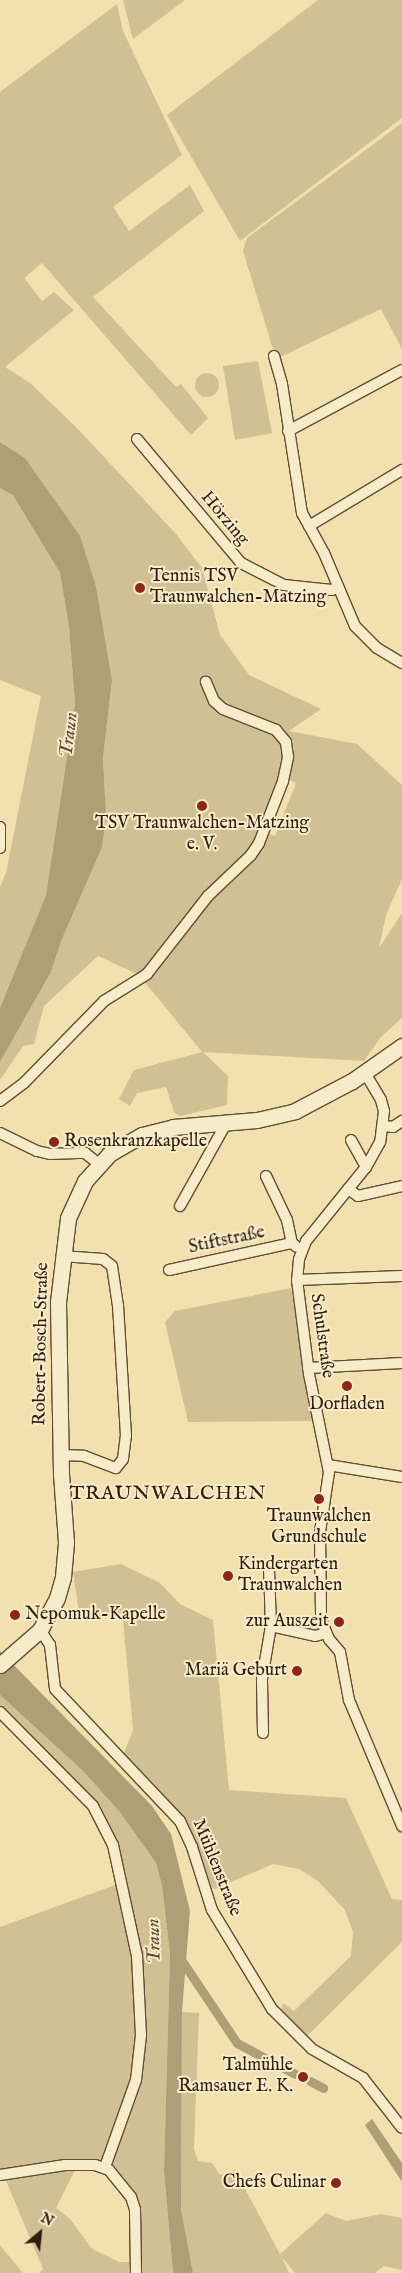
<!DOCTYPE html>
<meta charset="utf-8">
<style>
body{margin:0}
#map{position:relative;width:402px;height:2273px;overflow:hidden;background:#f2e1ae;font-family:"IM FELL English",serif}
div>[style]{position:absolute}
.green>*{inset:0;background:#d1c093}
.round{border-radius:50%}
.water>*{inset:0;background:#af9f77}
.canal>*{height:9px;margin:-4.5px;padding:0 4.5px;transform-origin:4.5px;border-radius:4.5px;background:#af9f77}
.roads{filter:drop-shadow(1px 0 #5e4f35) drop-shadow(-1px 0 #5e4f35) drop-shadow(0 1px #5e4f35) drop-shadow(0 -1px #5e4f35)}
.minor>*{height:10px;margin:-5px;padding:0 5px;transform-origin:5px;border-radius:5px;background:#f7ecca}
.secondary>*{height:15px;margin:-7.5px;padding:0 7.5px;transform-origin:7.5px;border-radius:7.5px;background:#f7ecca}
.dots>*{width:14px;height:14px;translate:-50% -50%;box-sizing:border-box;border:2px solid #f7ecca;border-radius:50%}
span{translate:-50% -50%;white-space:nowrap;text-align:center;line-height:1.15;-webkit-text-stroke:4px #f7ecca;paint-order:stroke}
.street-label{font-size:18px;color:#2d1e0d}
.poi-label{font-size:18px;color:#2d1e0d}
.left{translate:0 -50%;text-align:left}
.right{translate:-100% -50%;text-align:right}
.water-label{font-size:19px;color:#5a4b32;font-style:italic}
.quarter-label{font-size:20px;color:#2d1e0d;letter-spacing:1px}
.north{position:absolute;left:15px;top:2208px;width:50px;height:50px;-webkit-text-stroke:4px #f7ecca;paint-order:stroke;rotate:28deg;font-size:14px;font-weight:700;line-height:20px;text-align:center;color:#2d1e0d}
.north::after{content:'';display:block;margin:auto;width:18px;height:22px;background:#2d1e0d;clip-path:polygon(50% 0,100% 100%,50% 72%,0 100%)}
</style>
<div id="map">
<div class="green">
<div style="clip-path:polygon(123px 0,185px 0,133px 39px)"></div>
<div style="clip-path:polygon(318px 0,402px 0,402px 118px,240px 241px,167px 115px)"></div>
<div style="clip-path:polygon(evenodd,117px 4px,123px 31px,182px 155px,113px 207px,129px 231px,190px 185px,204px 211px,93px 297px,176px 387px,181px 384px,208px 418px,191px 435px,42px 263px,24px 278px,42px 301px,54px 292px,74px 310px,5px 367px,30px 383px,77px 428px,176px 534px,202px 568px,220px 635px,249px 675px,321px 709px,289px 731px,357px 744px,402px 785px,402px 879px,386px 915px,379px 948px,402px 913px,402px 1018px,380px 1038px,364px 1061px,203px 1052px,228px 1076px,227px 1105px,180px 1116px,174px 1112px,166px 1087px,137px 1093px,130px 1106px,119px 1099px,134px 1070px,202px 1052px,139px 975px,98px 956px,44px 1006px,34px 1044px,23px 1046px,0 1080px,0 1062px,51px 972px,105px 796px,103px 758px,112px 680px,96px 586px,79px 536px,25px 458px,0 442px,0 92px,117px 4px,288px 779px,296px 783px,275px 836px,267px 833px,288px 779px)"></div>
<div style="clip-path:polygon(402px 123px,402px 349px,381px 309px,276px 359px,243px 251px,247px 238px)"></div>
<div style="clip-path:polygon(258px 361px,272px 433px,235px 440px,223px 366px)"></div>
<div class="round" style="left:195px;top:373px;width:24px;height:24px"></div>
<div style="clip-path:polygon(0 488px,13px 494px,60px 573px,69px 627px,75px 704px,46px 895px,0 1008px,0 887px,6px 873px,41px 696px,0 680px)"></div>
<div style="clip-path:polygon(291px 1288px,313px 1421px,188px 1422px,165px 1322px,175px 1311px)"></div>
<div style="clip-path:polygon(121px 1564px,160px 1583px,180px 1604px,213px 1620px,229px 1790px,346px 1798px,392px 1899px,402px 1900px,402px 1942px,306px 2037px,281px 2011px,283px 2003px,294px 2011px,351px 1956px,353px 1932px,345px 1910px,318px 1881px,299px 1869px,273px 1864px,215px 1889px,206px 1884px,183px 1820px,124px 1753px,133px 1730px,123px 1620px,79px 1613px,73px 1572px)"></div>
<div style="clip-path:polygon(0 1695px,82px 1770px,119px 1811px,156px 1863px,162px 1886px,170px 1954px,164px 2171px,173px 2273px,140px 2273px,139px 2215px,109px 2166px,132px 2107px,139px 2080px,144px 2019px,111px 1831px,0 1709px)"></div>
<div style="clip-path:polygon(118px 1884px,138px 1990px,136px 2065px,104px 2165px,0 2173px,0 1927px)"></div>
<div style="clip-path:polygon(182px 2012px,199px 2013px,194px 2149px,198px 2161px,212px 2163px,220px 2175px,235px 2170px,280px 2254px,326px 2213px,346px 2221px,381px 2214px,402px 2218px,402px 2270px,384px 2266px,375px 2273px,295px 2273px,282px 2257px,289px 2273px,193px 2273px,181px 2209px)"></div>
<div style="clip-path:polygon(77px 2166px,56px 2208px,70px 2219px,92px 2249px,119px 2262px,134px 2262px,134px 2273px,39px 2273px,43px 2269px,4px 2176px)"></div>
<div style="clip-path:polygon(0 2245px,23px 2273px,0 2273px)"></div>
</div>
<div class="water">
<div style="clip-path:polygon(0 442px,25px 458px,80px 536px,96px 586px,112px 680px,103px 758px,106px 815px,102px 847px,61px 941px,51px 972px,0 1062px,0 1008px,46px 895px,75px 704px,69px 627px,60px 573px,13px 495px,0 488px)"></div>
<div style="clip-path:polygon(0 1651px,152px 1806px,171px 1834px,190px 1911px,182px 2012px,181px 2209px,193px 2273px,173px 2273px,164px 2171px,170px 1954px,162px 1886px,156px 1863px,119px 1811px,82px 1770px,0 1695px)"></div>
<div style="clip-path:polygon(372px 2119px,402px 2163px,402px 2182px,365px 2125px)"></div>
</div>
<div class="canal">
<div style="left:180px;top:1958px;width:102px;rotate:56.2deg"></div>
<div style="left:237px;top:2043px;width:66px;rotate:28.1deg"></div>
<div style="left:310px;top:2081px;width:15px;rotate:28deg"></div>
</div>
<div class="roads">
<div class="minor">
<div style="left:274px;top:356px;width:29px;rotate:74deg"></div>
<div style="left:282px;top:384px;width:131px;rotate:81.2deg"></div>
<div style="left:302px;top:513px;width:46px;rotate:61.2deg"></div>
<div style="left:324px;top:553px;width:79px;rotate:67deg"></div>
<div style="left:355px;top:626px;width:31px;rotate:45deg"></div>
<div style="left:377px;top:648px;width:29px;rotate:31deg"></div>
<div style="left:288px;top:431px;width:129px;rotate:-28.2deg"></div>
<div style="left:137px;top:439px;width:162px;rotate:50deg"></div>
<div style="left:241px;top:563px;width:48px;rotate:27.1deg"></div>
<div style="left:284px;top:585px;width:48px;rotate:5.9deg"></div>
<div style="left:332px;top:590px;width:7px;rotate:-27deg"></div>
<div style="left:309px;top:526px;width:109px;rotate:-31.1deg"></div>
<div style="left:0;top:827px;width:21px;rotate:90deg"></div>
<div style="left:365px;top:1073px;width:31px;rotate:59deg"></div>
<div style="left:381px;top:1100px;width:11px;rotate:75deg"></div>
<div style="left:384px;top:1111px;width:31px;rotate:97deg"></div>
<div style="left:380px;top:1142px;width:29px;rotate:119deg"></div>
<div style="left:366px;top:1167px;width:95px;rotate:129deg"></div>
<div style="left:306px;top:1241px;width:19px;rotate:111deg"></div>
<div style="left:299px;top:1259px;width:21px;rotate:95deg"></div>
<div style="left:297px;top:1280px;width:95px;rotate:82.7deg"></div>
<div style="left:309px;top:1374px;width:100px;rotate:78.5deg"></div>
<div style="left:329px;top:1472px;width:61px;rotate:98.5deg"></div>
<div style="left:320px;top:1532px;width:88px;rotate:89.3deg"></div>
<div style="left:321px;top:1620px;width:21px;rotate:67deg"></div>
<div style="left:329px;top:1639px;width:17px;rotate:50deg"></div>
<div style="left:340px;top:1652px;width:49px;rotate:79.4deg"></div>
<div style="left:349px;top:1700px;width:137px;rotate:67.2deg"></div>
<div style="left:0;top:1101px;width:30px;rotate:-37deg"></div>
<div style="left:24px;top:1083px;width:115px;rotate:-45.7deg"></div>
<div style="left:104px;top:1001px;width:51px;rotate:-32.1deg"></div>
<div style="left:147px;top:974px;width:99px;rotate:-52deg"></div>
<div style="left:208px;top:896px;width:59px;rotate:-43.6deg"></div>
<div style="left:251px;top:855px;width:14px;rotate:-56deg"></div>
<div style="left:259px;top:843px;width:66px;rotate:-68.8deg"></div>
<div style="left:283px;top:781px;width:25px;rotate:-78deg"></div>
<div style="left:288px;top:757px;width:15px;rotate:-98deg"></div>
<div style="left:286px;top:742px;width:16px;rotate:-130deg"></div>
<div style="left:276px;top:730px;width:57px;rotate:-158.4deg"></div>
<div style="left:223px;top:709px;width:12px;rotate:-138deg"></div>
<div style="left:214px;top:701px;width:21px;rotate:-113deg"></div>
<div style="left:384px;top:1126px;width:9px;rotate:6deg"></div>
<div style="left:393px;top:1127px;width:11px;rotate:-34deg"></div>
<div style="left:0;top:1133px;width:41px;rotate:25.9deg"></div>
<div style="left:37px;top:1151px;width:13px;rotate:13deg"></div>
<div style="left:50px;top:1154px;width:35px;rotate:-2deg"></div>
<div style="left:85px;top:1153px;width:18px;rotate:38deg"></div>
<div style="left:351px;top:1140px;width:31px;rotate:61deg"></div>
<div style="left:266px;top:1176px;width:49px;rotate:64.5deg"></div>
<div style="left:287px;top:1220px;width:24px;rotate:78deg"></div>
<div style="left:292px;top:1243px;width:6px;rotate:39deg"></div>
<div style="left:348px;top:1189px;width:12px;rotate:35deg"></div>
<div style="left:358px;top:1196px;width:45px;rotate:-12.8deg"></div>
<div style="left:180px;top:1206px;width:96px;rotate:-60.8deg"></div>
<div style="left:169px;top:1270px;width:126px;rotate:-12.4deg"></div>
<div style="left:297px;top:1280px;width:105px;rotate:-2.2deg"></div>
<div style="left:308px;top:1368px;width:94px;rotate:-3deg"></div>
<div style="left:60px;top:1455px;width:24px;rotate:2deg"></div>
<div style="left:84px;top:1456px;width:34px;rotate:21deg"></div>
<div style="left:116px;top:1468px;width:11px;rotate:-52deg"></div>
<div style="left:123px;top:1459px;width:23px;rotate:-83deg"></div>
<div style="left:126px;top:1436px;width:130px;rotate:-93.5deg"></div>
<div style="left:118px;top:1306px;width:40px;rotate:-98.5deg"></div>
<div style="left:112px;top:1266px;width:11px;rotate:-142deg"></div>
<div style="left:103px;top:1259px;width:41px;rotate:-175.8deg"></div>
<div style="left:328px;top:1465px;width:75px;rotate:9.2deg"></div>
<div style="left:271px;top:1626px;width:45px;rotate:12.8deg"></div>
<div style="left:315px;top:1636px;width:11px;rotate:-15deg"></div>
<div style="left:40px;top:1630px;width:18px;rotate:56deg"></div>
<div style="left:50px;top:1645px;width:44px;rotate:83.5deg"></div>
<div style="left:55px;top:1689px;width:182px;rotate:46.6deg"></div>
<div style="left:180px;top:1821px;width:29px;rotate:65deg"></div>
<div style="left:192px;top:1847px;width:66px;rotate:72.4deg"></div>
<div style="left:212px;top:1910px;width:116px;rotate:58.8deg"></div>
<div style="left:272px;top:2009px;width:57px;rotate:45deg"></div>
<div style="left:312px;top:2049px;width:59px;rotate:29.6deg"></div>
<div style="left:363px;top:2078px;width:63px;rotate:52deg"></div>
<div style="left:0;top:1712px;width:132px;rotate:45.3deg"></div>
<div style="left:93px;top:1806px;width:44px;rotate:62.9deg"></div>
<div style="left:113px;top:1845px;width:114px;rotate:77.8deg"></div>
<div style="left:137px;top:1956px;width:79px;rotate:87.1deg"></div>
<div style="left:141px;top:2035px;width:45px;rotate:96.3deg"></div>
<div style="left:136px;top:2080px;width:92px;rotate:109.6deg"></div>
<div style="left:263px;top:1733px;width:54px;rotate:-91.1deg"></div>
<div style="left:262px;top:1679px;width:54px;rotate:-80.4deg"></div>
<div style="left:271px;top:1626px;width:58px;rotate:-92deg"></div>
<div style="left:0;top:2175px;width:66px;rotate:-8.7deg"></div>
<div style="left:65px;top:2165px;width:30px"></div>
<div style="left:95px;top:2165px;width:15px;rotate:20deg"></div>
<div style="left:109px;top:2170px;width:35px;rotate:51deg"></div>
<div style="left:131px;top:2197px;width:13px;rotate:72deg"></div>
<div style="left:135px;top:2209px;width:64px;rotate:89.1deg"></div>
</div>
<div class="secondary">
<div style="left:0;top:1665px;width:53px;rotate:-41.2deg"></div>
<div style="left:40px;top:1630px;width:36px;rotate:-62deg"></div>
<div style="left:57px;top:1598px;width:22px;rotate:-74deg"></div>
<div style="left:63px;top:1577px;width:35px;rotate:-85deg"></div>
<div style="left:66px;top:1542px;width:68px;rotate:-94.2deg"></div>
<div style="left:61px;top:1474px;width:172px;rotate:-91deg"></div>
<div style="left:58px;top:1302px;width:85px;rotate:-83.2deg"></div>
<div style="left:68px;top:1218px;width:41px;rotate:-65.3deg"></div>
<div style="left:85px;top:1181px;width:36px;rotate:-48deg"></div>
<div style="left:109px;top:1154px;width:38px;rotate:-30deg"></div>
<div style="left:142px;top:1135px;width:32px;rotate:-14deg"></div>
<div style="left:173px;top:1127px;width:84px;rotate:-4.8deg"></div>
<div style="left:257px;top:1120px;width:39px;rotate:-13deg"></div>
<div style="left:295px;top:1111px;width:64px;rotate:-27.8deg"></div>
<div style="left:352px;top:1081px;width:61px;rotate:-35deg"></div>
</div>
</div>
<div class="dots">
<div style="left:140px;top:588px;background:#8f2418"></div>
<div style="left:202px;top:806px;background:#8f2418"></div>
<div style="left:54px;top:1142px;background:#8f2418"></div>
<div style="left:347px;top:1386px;background:#8f2418"></div>
<div style="left:319px;top:1499px;background:#8f2418"></div>
<div style="left:228px;top:1576px;background:#8f2418"></div>
<div style="left:15px;top:1615px;background:#8f2418"></div>
<div style="left:339px;top:1622px;background:#8f2418"></div>
<div style="left:297px;top:1671px;background:#8f2418"></div>
<div style="left:303px;top:2077px;background:#8f2418"></div>
<div style="left:336px;top:2183px;background:#8f2418"></div>
</div>
<div class="street-label">
<span style="left:224px;top:519px;rotate:50deg">Hörzing</span>
<span style="left:227px;top:1241px;rotate:-12deg">Stiftstraße</span>
<span style="left:321px;top:1336px;rotate:82deg">Schulstraße</span>
<span style="left:42px;top:1344px;rotate:-89deg">Robert-Bosch-Straße</span>
<span style="left:216px;top:1868px;rotate:68deg">Mühlenstraße</span>
</div>
<div class="poi-label">
<span class="left" style="left:150px;top:588px">Tennis TSV<br>Traunwalchen-Matzing</span>
<span style="left:202px;top:835px">TSV Traunwalchen-Matzing<br>e. V.</span>
<span class="left" style="left:64px;top:1142px">Rosenkranzkapelle</span>
<span style="left:347px;top:1405px">Dorfladen</span>
<span style="left:319px;top:1528px">Traunwalchen<br>Grundschule</span>
<span class="left" style="left:238px;top:1576px">Kindergarten<br>Traunwalchen</span>
<span class="left" style="left:25px;top:1615px">Nepomuk-Kapelle</span>
<span class="right" style="left:329px;top:1622px">zur Auszeit</span>
<span class="right" style="left:287px;top:1671px">Mariä Geburt</span>
<span class="right" style="left:293px;top:2077px">Talmühle<br>Ramsauer E. K.</span>
<span class="right" style="left:326px;top:2183px">Chefs Culinar</span>
</div>
<div class="water-label">
<span style="left:70px;top:735px;rotate:-83deg">Traun</span>
<span style="left:155px;top:1941px;rotate:-92deg">Traun</span>
</div>
<div class="quarter-label">
<span style="left:168px;top:1493px">TRAUNWALCHEN</span>
</div>
<div class="north">N</div>
</div>
